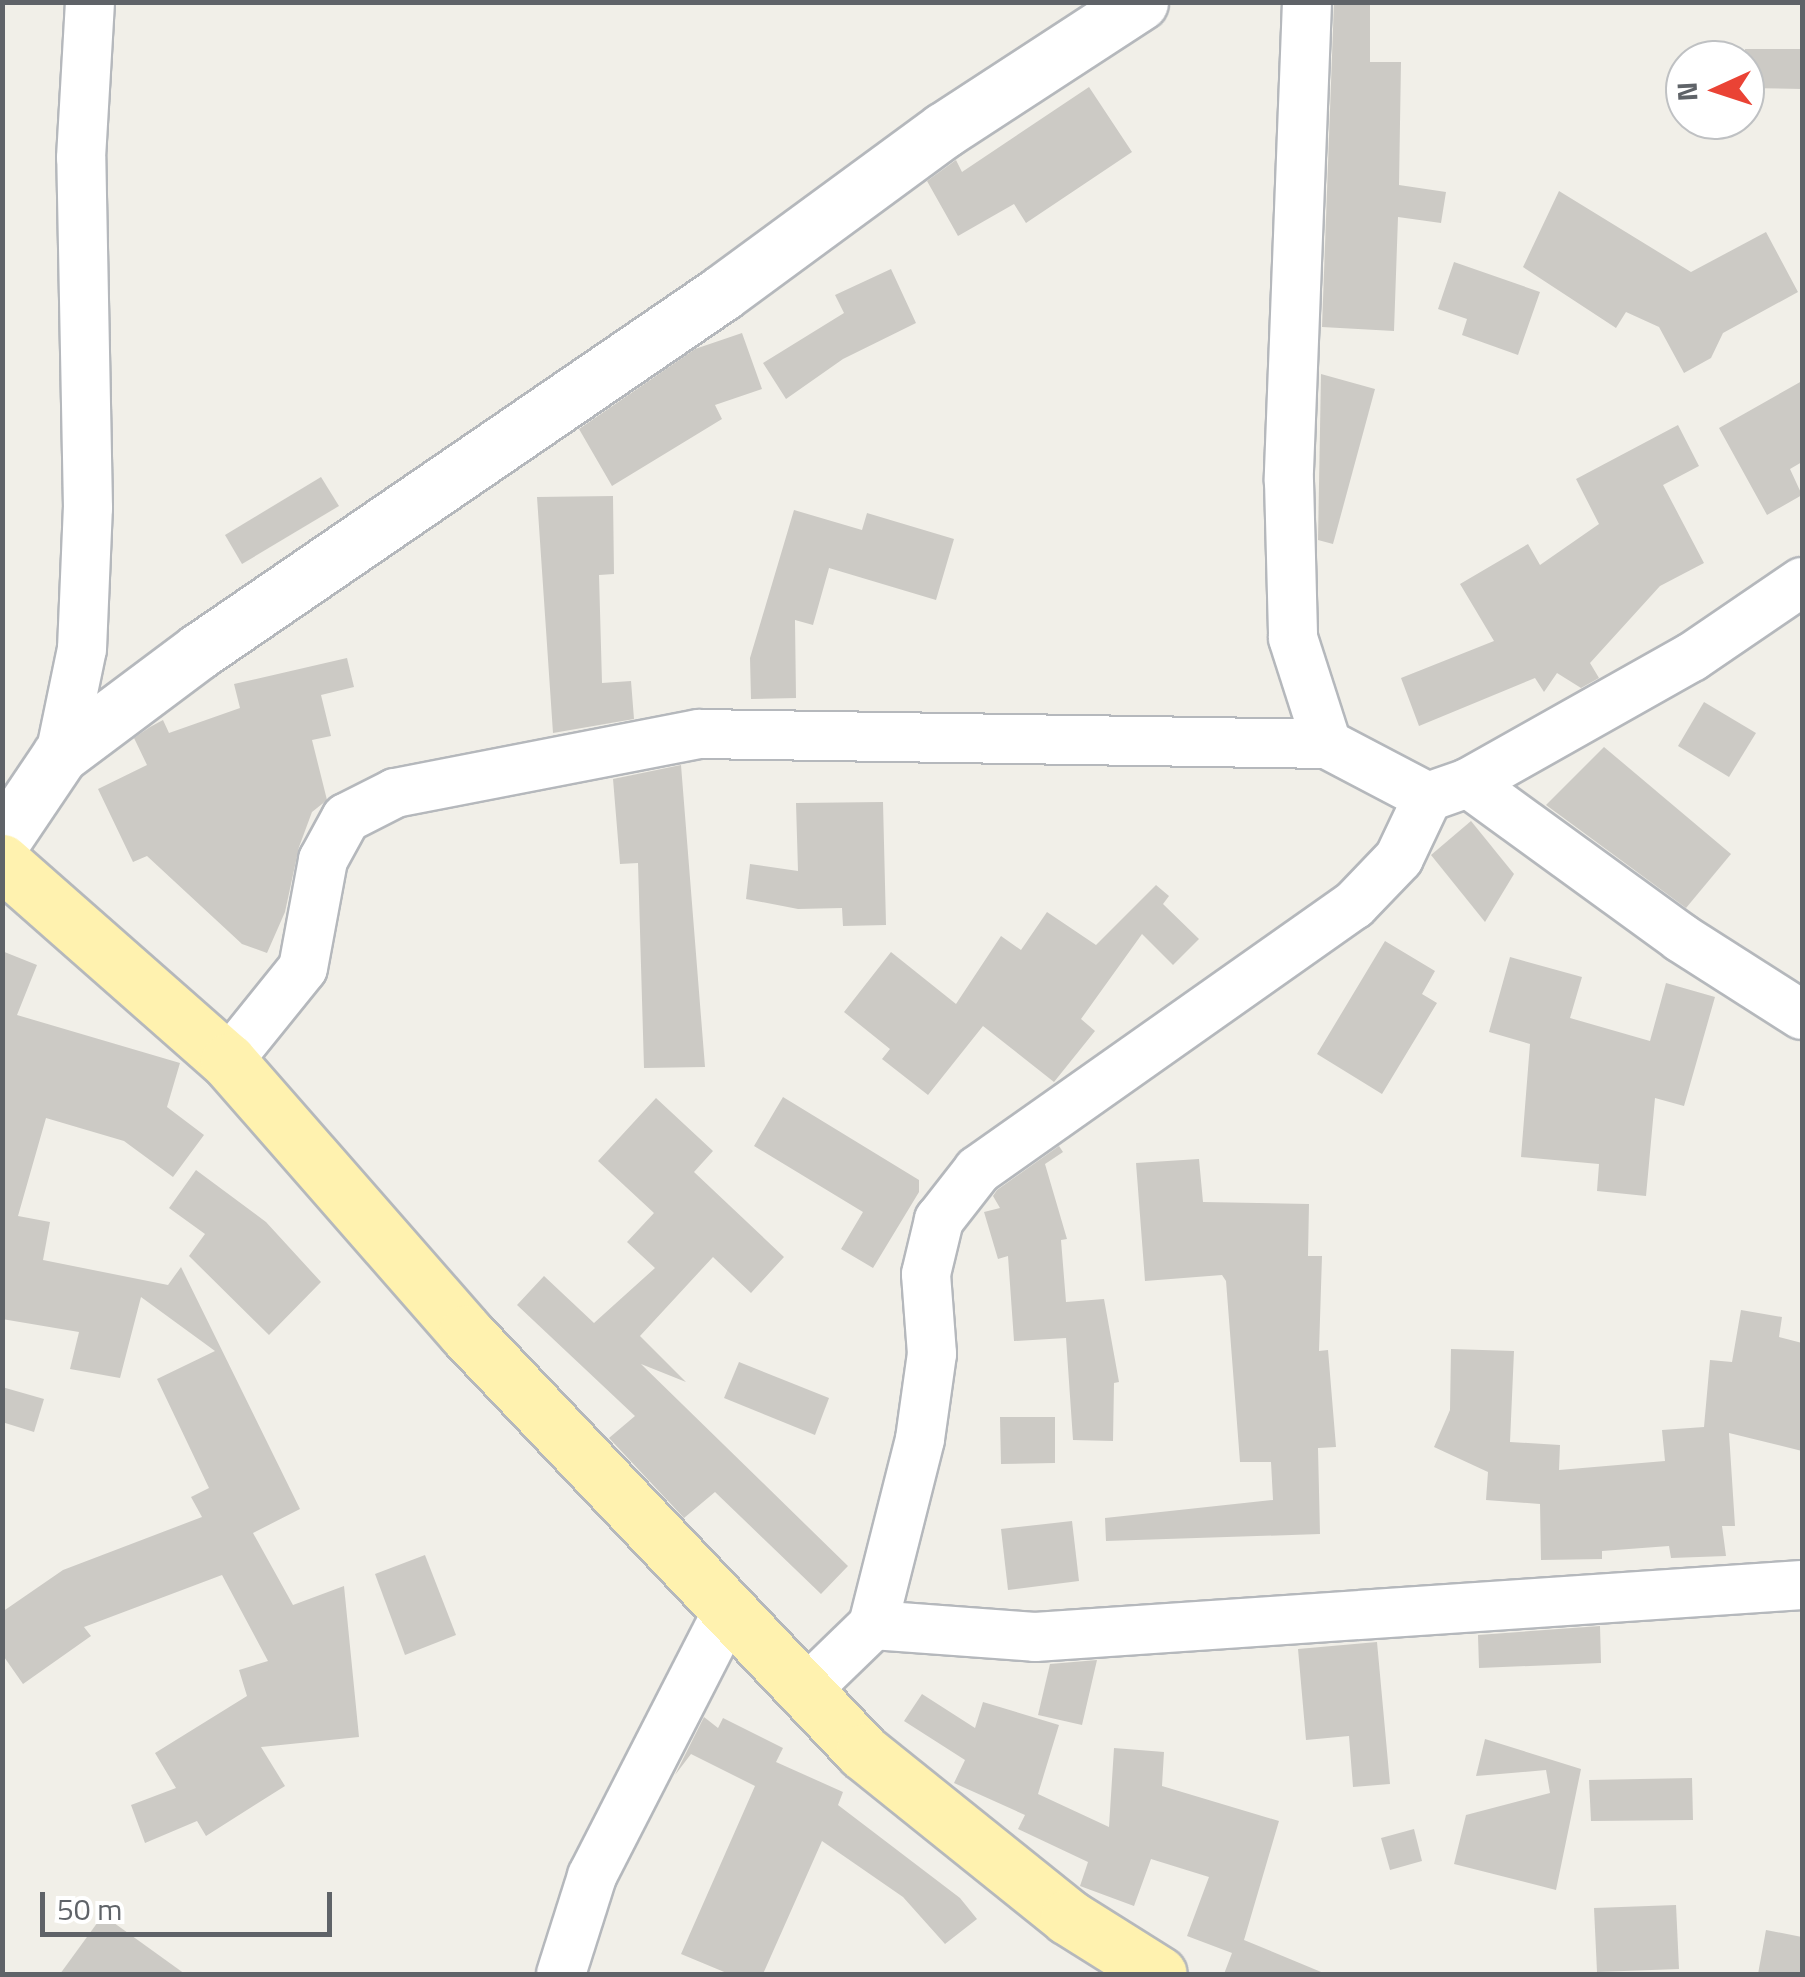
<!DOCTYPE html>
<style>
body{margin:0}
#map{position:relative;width:1805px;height:1977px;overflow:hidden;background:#f1efe8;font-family:"Titillium Web",sans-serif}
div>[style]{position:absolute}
.building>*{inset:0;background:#cccac5}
.roads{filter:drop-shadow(2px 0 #b5b8bc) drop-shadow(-2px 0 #b5b8bc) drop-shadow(0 2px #b5b8bc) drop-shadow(0 -2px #b5b8bc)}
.minor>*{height:48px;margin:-24px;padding:0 24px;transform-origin:24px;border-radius:24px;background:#fff}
.tertiary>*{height:55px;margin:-27.5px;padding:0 27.5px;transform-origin:27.5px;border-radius:27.5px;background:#fff}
.primary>*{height:55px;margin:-27.5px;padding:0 27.5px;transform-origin:27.5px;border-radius:27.5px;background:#fff2af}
span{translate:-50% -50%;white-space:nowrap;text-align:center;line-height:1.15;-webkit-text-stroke:8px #fff;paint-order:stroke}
.frame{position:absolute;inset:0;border:5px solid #5f6368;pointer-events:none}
.north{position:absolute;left:1665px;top:40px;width:100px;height:100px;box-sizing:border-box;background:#fff;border:2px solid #bfc1c3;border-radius:50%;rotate:267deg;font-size:28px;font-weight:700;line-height:40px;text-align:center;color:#5f6368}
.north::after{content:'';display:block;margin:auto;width:35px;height:45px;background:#ea4335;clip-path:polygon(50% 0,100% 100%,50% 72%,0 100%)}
.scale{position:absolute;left:40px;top:1892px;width:292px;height:45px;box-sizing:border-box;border:5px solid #5f6368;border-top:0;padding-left:12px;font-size:30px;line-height:35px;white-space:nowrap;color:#5f6368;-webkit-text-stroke:8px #fff;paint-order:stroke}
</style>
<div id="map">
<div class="building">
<div style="clip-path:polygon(1334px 2px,1370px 2px,1370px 62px,1401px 62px,1399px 185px,1446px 192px,1441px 223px,1398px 217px,1394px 331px,1322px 327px)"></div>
<div style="clip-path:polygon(1745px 49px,1802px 49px,1802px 89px,1745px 88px)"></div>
<div style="clip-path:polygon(1089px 87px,1132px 152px,1026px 223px,1014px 204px,958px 236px,927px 181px,956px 160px,962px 172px)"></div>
<div style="clip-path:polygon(1559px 191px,1691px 272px,1766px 232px,1798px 292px,1723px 333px,1711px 358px,1684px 373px,1659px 327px,1626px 312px,1616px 328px,1523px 267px)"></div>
<div style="clip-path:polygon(1454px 262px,1540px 292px,1518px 355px,1462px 335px,1467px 319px,1438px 309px)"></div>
<div style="clip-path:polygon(891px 269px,916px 323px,843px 359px,786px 399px,763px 363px,844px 313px,835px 295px)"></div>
<div style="clip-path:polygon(742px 333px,762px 389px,715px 405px,722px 419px,612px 486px,579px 429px,695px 349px)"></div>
<div style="clip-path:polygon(1321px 374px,1375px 389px,1333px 544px,1318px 540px)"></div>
<div style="clip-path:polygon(1802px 381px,1802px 462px,1790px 469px,1802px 495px,1767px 515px,1719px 428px)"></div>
<div style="clip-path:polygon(1678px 425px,1699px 466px,1663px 485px,1704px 563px,1660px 586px,1590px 663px,1599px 678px,1581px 688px,1557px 673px,1544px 692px,1535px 678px,1419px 726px,1401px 678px,1494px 641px,1460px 584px,1528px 544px,1540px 565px,1599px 524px,1576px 479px)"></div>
<div style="clip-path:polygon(321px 477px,339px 506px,242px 564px,225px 535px)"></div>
<div style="clip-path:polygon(613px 496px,614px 574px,599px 575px,602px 683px,631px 681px,634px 719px,553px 733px,537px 497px)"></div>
<div style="clip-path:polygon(794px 510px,862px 530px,867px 513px,954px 539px,936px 600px,829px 568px,813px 625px,795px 620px,796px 698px,751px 699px,750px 658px)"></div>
<div style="clip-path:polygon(347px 658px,354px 687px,321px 695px,331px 736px,312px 740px,327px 800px,312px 812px,299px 847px,285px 912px,267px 953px,242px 944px,147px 856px,133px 862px,98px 789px,147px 765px,134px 738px,150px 727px,163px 720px,169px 733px,240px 708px,234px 684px)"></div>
<div style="clip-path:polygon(1704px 702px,1756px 733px,1729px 777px,1678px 746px)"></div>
<div style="clip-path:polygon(1604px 747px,1731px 854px,1686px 908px,1546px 805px)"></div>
<div style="clip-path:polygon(681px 765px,705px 1067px,644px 1068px,638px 863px,620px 864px,613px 779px)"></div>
<div style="clip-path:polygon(883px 802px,886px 925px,843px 926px,842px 908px,798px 909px,746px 899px,750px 864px,798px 871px,796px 803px)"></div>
<div style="clip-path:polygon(1471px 821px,1514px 874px,1485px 922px,1431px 855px)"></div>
<div style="clip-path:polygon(1156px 885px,1169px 896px,1163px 904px,1199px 939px,1173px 965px,1142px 934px,1081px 1019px,1095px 1031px,1054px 1082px,983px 1026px,928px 1095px,882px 1059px,890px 1049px,844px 1012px,891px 952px,956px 1004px,1001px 936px,1021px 950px,1047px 912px,1096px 945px)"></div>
<div style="clip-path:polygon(1385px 941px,1435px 971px,1422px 994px,1437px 1003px,1382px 1094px,1317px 1054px)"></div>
<div style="clip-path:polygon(2px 951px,37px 965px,17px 1015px,180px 1063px,167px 1107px,204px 1135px,173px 1177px,124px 1141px,46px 1118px,18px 1216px,50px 1222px,43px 1260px,168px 1285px,181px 1267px,300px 1509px,253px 1533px,293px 1605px,344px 1586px,359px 1737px,261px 1747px,285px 1786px,206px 1836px,197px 1821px,145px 1843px,131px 1805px,176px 1788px,155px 1753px,247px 1696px,239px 1670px,268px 1661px,222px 1575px,84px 1627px,91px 1636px,23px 1684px,2px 1654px,2px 1612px,63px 1570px,202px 1517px,191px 1497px,209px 1488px,157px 1379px,215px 1351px,141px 1297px,120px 1378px,70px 1369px,79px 1332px,2px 1319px)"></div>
<div style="clip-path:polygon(1510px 957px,1582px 977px,1570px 1018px,1650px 1041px,1666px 983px,1715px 997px,1684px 1106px,1655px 1098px,1646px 1196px,1597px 1191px,1599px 1164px,1521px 1157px,1530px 1044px,1489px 1032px)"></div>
<div style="clip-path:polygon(783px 1097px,919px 1180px,919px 1192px,873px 1268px,841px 1249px,863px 1212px,754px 1146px)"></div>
<div style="clip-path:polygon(656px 1098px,713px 1151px,694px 1172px,784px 1257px,751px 1293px,713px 1257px,640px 1336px,686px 1382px,641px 1364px,848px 1566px,821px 1594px,715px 1492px,684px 1518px,609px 1438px,635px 1416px,517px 1305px,544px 1276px,594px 1323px,655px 1268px,627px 1242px,654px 1213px,598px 1161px)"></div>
<div style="clip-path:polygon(1059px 1146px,1063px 1152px,1045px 1164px,1067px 1239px,1061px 1240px,1066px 1302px,1104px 1299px,1119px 1382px,1114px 1383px,1113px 1441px,1073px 1440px,1066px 1338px,1014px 1341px,1008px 1256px,998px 1259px,984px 1212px,1000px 1208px,993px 1196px,997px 1190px)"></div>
<div style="clip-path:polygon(1199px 1159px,1203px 1202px,1309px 1204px,1308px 1256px,1322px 1256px,1319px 1351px,1328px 1350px,1336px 1447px,1318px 1448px,1320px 1534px,1106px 1541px,1105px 1518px,1273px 1500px,1271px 1462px,1240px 1462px,1226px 1281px,1222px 1275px,1145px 1281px,1136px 1163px)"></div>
<div style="clip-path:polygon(196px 1170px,266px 1222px,321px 1282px,269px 1335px,189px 1256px,205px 1234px,169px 1208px)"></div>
<div style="clip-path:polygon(1741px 1310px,1782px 1317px,1779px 1337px,1802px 1343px,1802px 1451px,1729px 1433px,1735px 1526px,1722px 1526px,1726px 1556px,1671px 1558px,1669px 1546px,1602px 1551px,1602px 1559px,1541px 1560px,1540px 1504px,1486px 1500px,1488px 1472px,1434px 1447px,1450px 1410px,1451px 1349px,1514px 1351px,1510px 1442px,1560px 1445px,1559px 1470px,1665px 1461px,1662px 1430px,1704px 1427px,1710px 1360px,1732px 1362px)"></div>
<div style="clip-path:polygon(739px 1362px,829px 1398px,815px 1435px,724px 1398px)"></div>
<div style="clip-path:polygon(2px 1387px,44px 1399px,34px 1432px,2px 1422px)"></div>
<div style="clip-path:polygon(1000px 1417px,1055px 1417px,1055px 1463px,1001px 1464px)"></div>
<div style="clip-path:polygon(1072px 1521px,1079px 1581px,1008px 1590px,1001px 1529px)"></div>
<div style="clip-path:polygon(425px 1555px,456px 1635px,405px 1655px,375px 1574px)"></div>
<div style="clip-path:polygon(1600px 1626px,1601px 1663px,1479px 1668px,1478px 1635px)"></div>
<div style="clip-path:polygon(1377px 1642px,1390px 1784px,1353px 1787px,1349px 1736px,1306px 1740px,1298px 1649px)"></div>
<div style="clip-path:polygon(1097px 1660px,1082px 1725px,1038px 1715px,1050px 1664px)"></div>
<div style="clip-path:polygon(922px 1694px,975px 1728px,983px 1702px,1059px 1725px,1038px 1794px,1109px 1827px,1114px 1748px,1164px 1752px,1162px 1786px,1279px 1821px,1244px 1940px,1326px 1974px,1224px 1974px,1232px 1953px,1187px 1936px,1209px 1877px,1151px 1859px,1134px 1906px,1080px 1886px,1088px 1862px,1018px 1829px,1025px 1815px,954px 1783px,965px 1760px,904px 1721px)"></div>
<div style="clip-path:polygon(704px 1717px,718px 1728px,723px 1718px,783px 1748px,776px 1762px,843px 1792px,838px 1805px,960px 1898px,977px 1919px,945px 1944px,903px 1897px,822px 1841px,763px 1974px,729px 1974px,681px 1954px,755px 1786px,691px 1754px,675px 1775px)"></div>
<div style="clip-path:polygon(1485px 1739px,1581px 1769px,1556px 1890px,1454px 1864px,1466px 1815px,1550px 1793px,1546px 1770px,1476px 1776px)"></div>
<div style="clip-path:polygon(1692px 1778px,1693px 1820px,1591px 1821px,1589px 1780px)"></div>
<div style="clip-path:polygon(1414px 1829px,1422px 1861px,1390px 1870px,1381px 1838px)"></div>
<div style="clip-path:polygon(1676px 1905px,1679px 1969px,1597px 1972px,1594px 1908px)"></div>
<div style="clip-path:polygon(103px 1915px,185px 1974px,60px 1974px)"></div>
<div style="clip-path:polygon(1766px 1930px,1802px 1937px,1802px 1974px,1758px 1974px)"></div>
</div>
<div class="roads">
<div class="minor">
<div style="left:1307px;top:2px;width:479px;rotate:92.2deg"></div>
<div style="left:1289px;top:481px;width:157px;rotate:88.5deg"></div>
<div style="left:1293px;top:638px;width:111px;rotate:72.2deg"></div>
<div style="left:60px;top:755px;width:108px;rotate:-78.3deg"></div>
<div style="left:82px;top:649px;width:141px;rotate:-87.6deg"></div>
<div style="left:88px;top:508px;width:350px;rotate:-91.1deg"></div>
<div style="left:81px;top:158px;width:156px;rotate:-86.7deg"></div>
<div style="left:1468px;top:783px;width:263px;rotate:36deg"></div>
<div style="left:1681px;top:938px;width:143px;rotate:32.5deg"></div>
<div style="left:228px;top:1061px;width:119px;rotate:-51.1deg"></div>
<div style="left:303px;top:968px;width:110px;rotate:-79.5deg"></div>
<div style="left:323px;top:860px;width:48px;rotate:-61.3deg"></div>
<div style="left:346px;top:818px;width:55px;rotate:-27deg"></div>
<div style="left:395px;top:793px;width:310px;rotate:-11deg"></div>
<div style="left:699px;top:734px;width:628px;rotate:0.91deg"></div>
<div style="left:1327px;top:744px;width:114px;rotate:27.7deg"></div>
<div style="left:1428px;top:797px;width:42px;rotate:-19.3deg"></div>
<div style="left:1468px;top:783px;width:257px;rotate:-29.4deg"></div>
<div style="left:1692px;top:657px;width:133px;rotate:-34.3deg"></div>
<div style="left:873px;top:1625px;width:162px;rotate:4.2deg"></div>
<div style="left:1035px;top:1637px;width:769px;rotate:-3.88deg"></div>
<div style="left:805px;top:1691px;width:95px;rotate:-44.1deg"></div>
<div style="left:873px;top:1625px;width:192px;rotate:-75.8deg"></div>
<div style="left:920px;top:1439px;width:86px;rotate:-82deg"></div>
<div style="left:932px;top:1354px;width:80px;rotate:-94.3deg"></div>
<div style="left:926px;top:1274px;width:56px;rotate:-76.5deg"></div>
<div style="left:939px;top:1220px;width:63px;rotate:-52deg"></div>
<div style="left:978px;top:1170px;width:460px;rotate:-35.2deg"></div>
<div style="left:1354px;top:905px;width:65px;rotate:-46.2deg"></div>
<div style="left:1399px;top:858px;width:68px;rotate:-64.6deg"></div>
<div style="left:561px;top:1974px;width:103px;rotate:-72.4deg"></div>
<div style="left:592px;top:1876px;width:299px;rotate:-62.9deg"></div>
</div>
<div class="tertiary">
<div style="left:2px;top:841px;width:104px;rotate:-56deg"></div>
<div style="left:60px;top:755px;width:174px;rotate:-36.8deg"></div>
<div style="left:199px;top:651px;width:634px;rotate:-34.39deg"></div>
<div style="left:722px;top:293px;width:275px;rotate:-36.3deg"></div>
<div style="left:944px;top:130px;width:234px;rotate:-33.1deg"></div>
</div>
<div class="primary">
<div style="left:2px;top:862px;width:301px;rotate:41.4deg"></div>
<div style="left:228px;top:1061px;width:361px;rotate:48.8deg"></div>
<div style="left:466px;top:1333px;width:577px;rotate:46.54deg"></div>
<div style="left:863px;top:1752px;width:263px;rotate:38.8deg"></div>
<div style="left:1068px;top:1917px;width:107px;rotate:32.1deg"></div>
</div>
</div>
<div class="frame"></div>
<div class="north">N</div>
<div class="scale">50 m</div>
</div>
